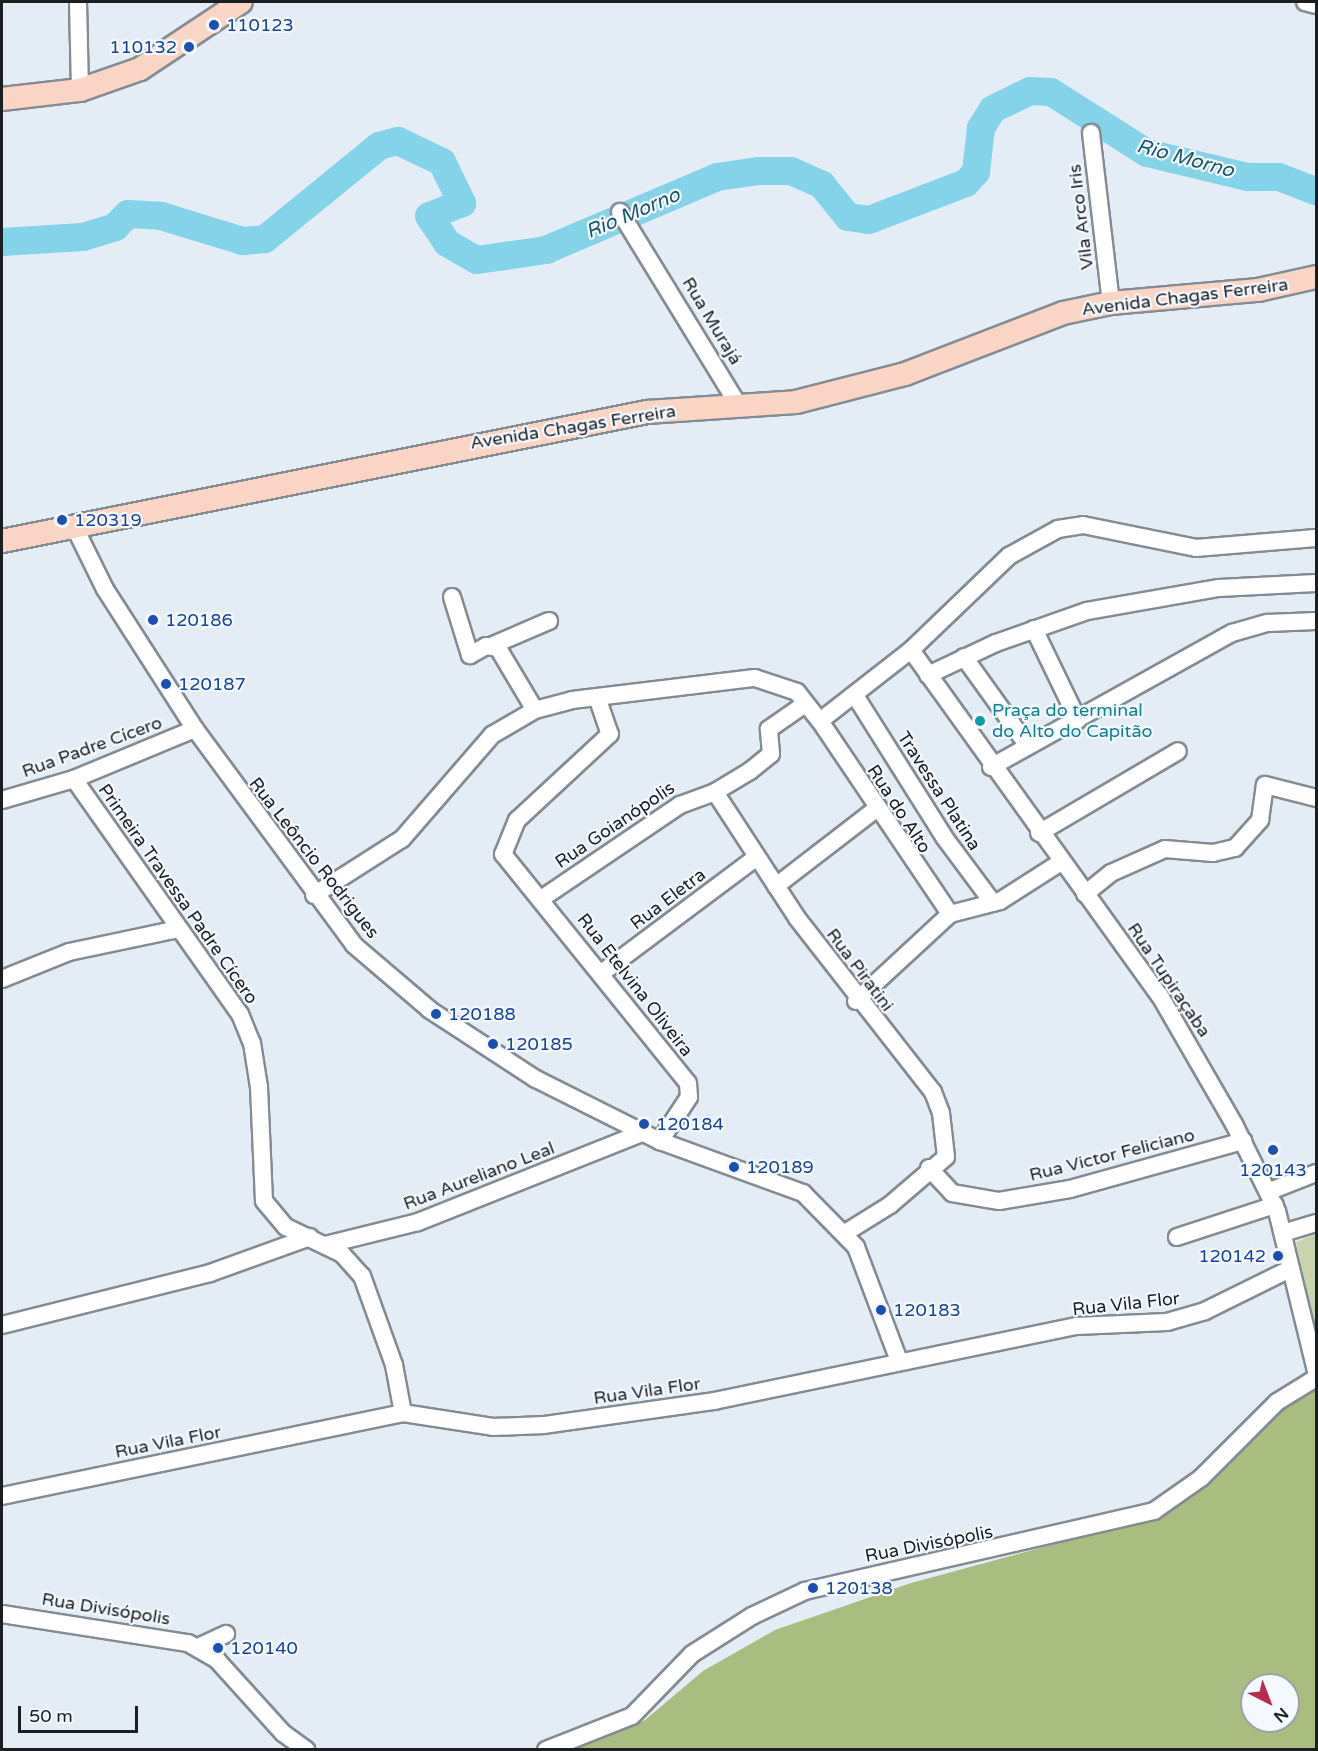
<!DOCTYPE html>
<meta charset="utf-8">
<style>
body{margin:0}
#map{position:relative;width:1318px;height:1751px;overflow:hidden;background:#e4edf5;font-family:"Varela Round",sans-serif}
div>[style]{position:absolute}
.green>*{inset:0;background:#c7d4ac}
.forest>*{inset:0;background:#aabd81}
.river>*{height:28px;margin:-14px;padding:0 14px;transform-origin:14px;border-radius:14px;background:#83d3e9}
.roads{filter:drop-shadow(2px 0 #838b93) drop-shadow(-2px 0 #838b93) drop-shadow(0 2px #838b93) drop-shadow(0 -2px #838b93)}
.street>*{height:16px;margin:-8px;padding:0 8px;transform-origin:8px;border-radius:8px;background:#fff}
.secondary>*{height:22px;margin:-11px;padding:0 11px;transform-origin:11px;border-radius:11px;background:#fad5c3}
.dots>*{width:16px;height:16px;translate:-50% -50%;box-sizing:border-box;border:3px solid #f4f9ff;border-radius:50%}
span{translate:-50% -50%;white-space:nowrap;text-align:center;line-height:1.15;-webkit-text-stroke:4.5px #f4f9ff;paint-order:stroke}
.transit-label{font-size:18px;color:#164399}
.left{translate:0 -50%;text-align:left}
.right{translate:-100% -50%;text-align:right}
.street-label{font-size:18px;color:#1c1f22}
.culture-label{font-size:18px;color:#0d838f}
.water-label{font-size:20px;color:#175969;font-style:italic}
.frame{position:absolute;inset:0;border:3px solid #1c1f22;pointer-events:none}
.north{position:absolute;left:1240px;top:1673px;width:60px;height:60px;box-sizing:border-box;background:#f4f9ff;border:2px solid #9ea2a7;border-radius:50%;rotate:138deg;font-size:16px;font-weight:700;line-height:24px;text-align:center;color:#1c1f22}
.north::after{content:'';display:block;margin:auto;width:21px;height:27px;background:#ba2a4d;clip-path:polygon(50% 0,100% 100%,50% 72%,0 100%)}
.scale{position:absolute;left:18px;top:1706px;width:120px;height:27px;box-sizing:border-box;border:3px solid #1c1f22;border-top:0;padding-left:8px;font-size:18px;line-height:21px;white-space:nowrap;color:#1c1f22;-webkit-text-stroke:4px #f4f9ff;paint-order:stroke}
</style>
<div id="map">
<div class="green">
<div style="clip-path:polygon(1316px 1234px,1316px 1334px,1296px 1242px)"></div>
</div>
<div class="forest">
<div style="clip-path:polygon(evenodd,1316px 1378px,1316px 1749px,573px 1750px,645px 1720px,703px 1671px,775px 1630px,911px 1583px,1169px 1513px,1243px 1429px,1316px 1378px,1252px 1685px,1288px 1685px,1288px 1721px,1252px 1721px,1252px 1685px)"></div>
</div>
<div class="river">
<div style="left:2px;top:242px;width:81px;rotate:-3.5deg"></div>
<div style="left:83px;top:237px;width:34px;rotate:-17deg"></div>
<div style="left:115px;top:227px;width:18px;rotate:-45deg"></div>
<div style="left:128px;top:214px;width:33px;rotate:3deg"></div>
<div style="left:161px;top:216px;width:86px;rotate:17deg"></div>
<div style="left:243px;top:241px;width:22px;rotate:-5deg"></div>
<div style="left:265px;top:239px;width:147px;rotate:-39.2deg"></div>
<div style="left:379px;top:146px;width:20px;rotate:-15deg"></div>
<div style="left:398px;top:141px;width:49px;rotate:25.5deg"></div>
<div style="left:442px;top:162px;width:46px;rotate:64deg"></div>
<div style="left:462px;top:203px;width:35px;rotate:158deg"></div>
<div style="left:429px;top:216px;width:32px;rotate:56deg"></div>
<div style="left:447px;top:243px;width:34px;rotate:30deg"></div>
<div style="left:477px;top:260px;width:70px;rotate:-8.2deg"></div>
<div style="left:546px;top:250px;width:186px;rotate:-23.1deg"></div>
<div style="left:717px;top:177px;width:41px;rotate:-8.3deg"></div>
<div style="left:758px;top:171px;width:33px"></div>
<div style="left:791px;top:171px;width:34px;rotate:24deg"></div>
<div style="left:822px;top:185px;width:41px;rotate:50.9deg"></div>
<div style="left:848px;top:217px;width:21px;rotate:8deg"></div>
<div style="left:869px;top:220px;width:104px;rotate:-20.9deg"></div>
<div style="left:966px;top:183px;width:15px;rotate:-48deg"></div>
<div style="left:976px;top:172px;width:44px;rotate:-83.5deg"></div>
<div style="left:981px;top:128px;width:22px;rotate:-58deg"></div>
<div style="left:993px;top:109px;width:41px;rotate:-25.9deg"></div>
<div style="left:1030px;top:91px;width:21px;rotate:3deg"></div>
<div style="left:1051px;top:92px;width:114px;rotate:32.4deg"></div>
<div style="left:1147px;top:153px;width:104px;rotate:13.4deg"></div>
<div style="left:1248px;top:177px;width:31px"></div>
<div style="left:1279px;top:177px;width:40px;rotate:21deg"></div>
</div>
<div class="roads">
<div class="street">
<div style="left:78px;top:2px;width:88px;rotate:88.7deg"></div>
<div style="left:1305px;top:2px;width:11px;rotate:15deg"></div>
<div style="left:1091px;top:133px;width:171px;rotate:83.3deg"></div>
<div style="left:620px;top:212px;width:230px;rotate:58.5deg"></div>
<div style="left:73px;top:524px;width:72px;rotate:63.8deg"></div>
<div style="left:105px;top:589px;width:166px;rotate:57.3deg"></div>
<div style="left:195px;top:729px;width:268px;rotate:53.6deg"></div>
<div style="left:354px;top:945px;width:100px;rotate:40.5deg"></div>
<div style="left:430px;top:1010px;width:126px;rotate:33.1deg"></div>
<div style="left:536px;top:1079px;width:139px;rotate:26.6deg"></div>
<div style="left:660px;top:1141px;width:152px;rotate:20deg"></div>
<div style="left:803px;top:1193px;width:76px;rotate:45.5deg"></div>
<div style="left:856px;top:1247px;width:122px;rotate:69.3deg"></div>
<div style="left:452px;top:597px;width:61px;rotate:72.8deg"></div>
<div style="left:470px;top:655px;width:18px;rotate:-29deg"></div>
<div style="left:486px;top:646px;width:12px;rotate:9deg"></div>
<div style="left:498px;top:648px;width:72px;rotate:59.2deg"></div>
<div style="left:1034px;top:629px;width:101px;rotate:64.2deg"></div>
<div style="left:493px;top:645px;width:61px;rotate:-23.2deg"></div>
<div style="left:911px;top:650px;width:426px;rotate:54.3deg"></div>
<div style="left:1160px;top:996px;width:148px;rotate:60deg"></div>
<div style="left:1234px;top:1124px;width:97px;rotate:63.7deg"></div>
<div style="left:1277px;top:1211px;width:165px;rotate:76.3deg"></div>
<div style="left:964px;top:657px;width:110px;rotate:54.3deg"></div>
<div style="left:928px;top:675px;width:75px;rotate:-25.2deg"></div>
<div style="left:996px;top:643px;width:96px;rotate:-19.4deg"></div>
<div style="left:1087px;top:611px;width:134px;rotate:-9.9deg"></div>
<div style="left:1219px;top:588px;width:97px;rotate:-3deg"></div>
<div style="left:597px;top:697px;width:39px;rotate:71deg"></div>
<div style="left:610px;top:734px;width:127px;rotate:137.2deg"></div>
<div style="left:517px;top:820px;width:37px;rotate:112deg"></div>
<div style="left:503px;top:854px;width:294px;rotate:51.1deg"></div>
<div style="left:688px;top:1083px;width:14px;rotate:86deg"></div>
<div style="left:689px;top:1097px;width:53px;rotate:123.4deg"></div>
<div style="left:856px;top:697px;width:165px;rotate:57.8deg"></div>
<div style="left:944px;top:837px;width:82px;rotate:53.4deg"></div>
<div style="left:820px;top:721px;width:233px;rotate:56deg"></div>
<div style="left:991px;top:767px;width:276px;rotate:-29.1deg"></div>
<div style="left:1232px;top:633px;width:37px;rotate:-16deg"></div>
<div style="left:1268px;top:623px;width:48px;rotate:-2.4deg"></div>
<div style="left:74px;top:779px;width:288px;rotate:54.8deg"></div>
<div style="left:240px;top:1014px;width:31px;rotate:68deg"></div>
<div style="left:252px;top:1043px;width:45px;rotate:81deg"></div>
<div style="left:259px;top:1087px;width:114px;rotate:87.5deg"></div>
<div style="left:264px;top:1201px;width:34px;rotate:50deg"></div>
<div style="left:286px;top:1227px;width:62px;rotate:25.7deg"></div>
<div style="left:342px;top:1254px;width:30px;rotate:48deg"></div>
<div style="left:362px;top:1276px;width:95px;rotate:70.2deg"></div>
<div style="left:394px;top:1365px;width:49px;rotate:79.4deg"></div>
<div style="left:715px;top:792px;width:150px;rotate:56.9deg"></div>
<div style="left:797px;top:918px;width:221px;rotate:52deg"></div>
<div style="left:933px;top:1092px;width:22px;rotate:69deg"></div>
<div style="left:941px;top:1113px;width:44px;rotate:83.5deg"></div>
<div style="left:946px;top:1157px;width:74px;rotate:139.4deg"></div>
<div style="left:890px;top:1205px;width:53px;rotate:148.1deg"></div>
<div style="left:2px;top:800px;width:75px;rotate:-16.3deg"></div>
<div style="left:74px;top:779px;width:131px;rotate:-22.5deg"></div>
<div style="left:1039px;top:833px;width:161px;rotate:-30.5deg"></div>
<div style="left:776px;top:886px;width:126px;rotate:-37.6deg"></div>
<div style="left:1085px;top:894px;width:33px;rotate:-39deg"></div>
<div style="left:1111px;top:873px;width:59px;rotate:-24deg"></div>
<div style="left:1165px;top:849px;width:48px;rotate:4.8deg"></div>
<div style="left:1213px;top:853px;width:23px;rotate:-13deg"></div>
<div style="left:1235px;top:848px;width:38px;rotate:-48deg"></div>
<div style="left:1260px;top:820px;width:35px;rotate:-82deg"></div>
<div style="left:1265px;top:785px;width:53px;rotate:14.3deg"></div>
<div style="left:314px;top:895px;width:104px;rotate:-32.5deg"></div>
<div style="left:402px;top:839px;width:138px;rotate:-49.1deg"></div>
<div style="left:492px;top:735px;width:50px;rotate:-30.2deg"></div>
<div style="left:535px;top:710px;width:38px;rotate:-15deg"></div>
<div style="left:572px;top:700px;width:184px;rotate:-6.9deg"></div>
<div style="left:755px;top:678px;width:44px;rotate:18.4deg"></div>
<div style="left:797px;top:692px;width:37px;rotate:52deg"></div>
<div style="left:820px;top:721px;width:115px;rotate:-38deg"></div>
<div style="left:911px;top:650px;width:136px;rotate:-43.8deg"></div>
<div style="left:1009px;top:556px;width:56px;rotate:-28.9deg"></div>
<div style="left:1058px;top:529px;width:25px;rotate:-9deg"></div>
<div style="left:1083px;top:525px;width:115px;rotate:11.5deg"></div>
<div style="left:1196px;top:548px;width:120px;rotate:-4.8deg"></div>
<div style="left:541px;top:899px;width:168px;rotate:-34.1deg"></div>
<div style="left:680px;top:805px;width:37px;rotate:-20deg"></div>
<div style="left:715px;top:792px;width:41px;rotate:-31deg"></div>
<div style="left:750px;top:771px;width:27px;rotate:-39deg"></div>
<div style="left:771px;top:754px;width:25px;rotate:-95deg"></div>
<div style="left:769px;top:729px;width:44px;rotate:-34.8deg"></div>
<div style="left:603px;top:972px;width:192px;rotate:-36.8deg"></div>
<div style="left:2px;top:979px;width:72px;rotate:-21.9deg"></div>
<div style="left:69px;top:952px;width:111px;rotate:-11.9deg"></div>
<div style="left:856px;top:1001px;width:128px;rotate:-42.8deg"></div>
<div style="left:950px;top:914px;width:52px;rotate:-14.6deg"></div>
<div style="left:1000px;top:901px;width:72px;rotate:-32.6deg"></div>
<div style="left:929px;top:1168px;width:34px;rotate:47deg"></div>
<div style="left:952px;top:1193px;width:48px;rotate:9.7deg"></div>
<div style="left:999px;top:1201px;width:72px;rotate:-9.6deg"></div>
<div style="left:1070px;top:1189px;width:180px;rotate:-15.5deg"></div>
<div style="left:1270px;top:1191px;width:49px;rotate:-21.4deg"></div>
<div style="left:1283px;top:1233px;width:34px;rotate:-17deg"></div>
<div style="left:1177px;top:1237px;width:103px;rotate:-18.1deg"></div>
<div style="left:325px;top:1245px;width:96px;rotate:-13.9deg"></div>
<div style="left:418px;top:1222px;width:243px;rotate:-21.7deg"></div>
<div style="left:2px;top:1325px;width:214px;rotate:-14deg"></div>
<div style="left:210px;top:1273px;width:106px;rotate:-19.8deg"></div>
<div style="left:2px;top:1496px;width:409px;rotate:-11.7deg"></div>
<div style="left:403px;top:1413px;width:91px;rotate:8.8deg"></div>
<div style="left:493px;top:1427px;width:51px;rotate:-2.2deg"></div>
<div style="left:544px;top:1425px;width:172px;rotate:-8deg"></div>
<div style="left:714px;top:1401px;width:371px;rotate:-11.7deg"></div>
<div style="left:1077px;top:1326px;width:90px;rotate:-2.5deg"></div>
<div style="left:1167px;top:1322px;width:40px;rotate:-16deg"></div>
<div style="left:1205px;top:1311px;width:95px;rotate:-26.3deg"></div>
<div style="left:2px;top:1614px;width:188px;rotate:8.9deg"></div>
<div style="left:188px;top:1643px;width:34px;rotate:30deg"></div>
<div style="left:217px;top:1660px;width:98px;rotate:47.9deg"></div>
<div style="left:283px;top:1733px;width:29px;rotate:36deg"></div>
<div style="left:198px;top:1647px;width:31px;rotate:-25deg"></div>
<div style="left:546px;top:1750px;width:92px;rotate:-21.6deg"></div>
<div style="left:632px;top:1716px;width:86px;rotate:-45.9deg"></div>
<div style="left:692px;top:1654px;width:71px;rotate:-32.3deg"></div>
<div style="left:752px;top:1616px;width:59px;rotate:-25.3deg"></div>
<div style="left:805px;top:1591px;width:358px;rotate:-12.9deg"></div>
<div style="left:1154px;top:1511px;width:57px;rotate:-35.1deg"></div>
<div style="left:1201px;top:1478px;width:107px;rotate:-45deg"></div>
<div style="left:1277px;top:1402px;width:46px;rotate:-31.6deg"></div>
</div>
<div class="secondary">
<div style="left:2px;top:99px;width:79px;rotate:-6.6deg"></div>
<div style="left:80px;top:90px;width:64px;rotate:-19.3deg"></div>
<div style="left:140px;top:69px;width:121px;rotate:-33.6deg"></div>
<div style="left:2px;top:541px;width:658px;rotate:-11.31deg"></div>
<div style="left:647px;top:412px;width:149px;rotate:-3.8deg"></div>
<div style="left:796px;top:402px;width:113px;rotate:-14.4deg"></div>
<div style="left:905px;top:374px;width:169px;rotate:-21.1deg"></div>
<div style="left:1063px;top:313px;width:49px;rotate:-11.8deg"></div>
<div style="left:1111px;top:303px;width:148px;rotate:-5.1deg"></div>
<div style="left:1258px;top:290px;width:59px;rotate:-12.6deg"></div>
</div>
</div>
<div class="dots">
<div style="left:214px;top:25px;background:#1a4fb4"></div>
<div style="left:189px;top:47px;background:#1a4fb4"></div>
<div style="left:62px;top:520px;background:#1a4fb4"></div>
<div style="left:153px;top:620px;background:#1a4fb4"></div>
<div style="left:166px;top:684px;background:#1a4fb4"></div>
<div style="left:980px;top:721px;background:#0f9aa8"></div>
<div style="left:436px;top:1014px;background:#1a4fb4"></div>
<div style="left:493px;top:1044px;background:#1a4fb4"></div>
<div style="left:644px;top:1124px;background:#1a4fb4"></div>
<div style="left:1273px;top:1150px;background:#1a4fb4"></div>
<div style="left:734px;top:1167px;background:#1a4fb4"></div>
<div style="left:1278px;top:1256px;background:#1a4fb4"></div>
<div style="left:881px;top:1310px;background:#1a4fb4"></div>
<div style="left:813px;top:1588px;background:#1a4fb4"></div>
<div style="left:218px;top:1648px;background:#1a4fb4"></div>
</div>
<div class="transit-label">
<span class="left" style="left:226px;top:25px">110123</span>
<span class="right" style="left:177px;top:47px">110132</span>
<span class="left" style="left:74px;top:520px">120319</span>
<span class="left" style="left:165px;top:620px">120186</span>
<span class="left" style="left:178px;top:684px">120187</span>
<span class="left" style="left:448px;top:1014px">120188</span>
<span class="left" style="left:505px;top:1044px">120185</span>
<span class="left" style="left:656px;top:1124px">120184</span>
<span class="left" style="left:746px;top:1167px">120189</span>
<span style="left:1273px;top:1170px">120143</span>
<span class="right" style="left:1266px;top:1256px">120142</span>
<span class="left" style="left:893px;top:1310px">120183</span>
<span class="left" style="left:825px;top:1588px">120138</span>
<span class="left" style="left:230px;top:1648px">120140</span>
</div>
<div class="street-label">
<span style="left:1081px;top:217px;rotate:-97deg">Vila Arco Iris</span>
<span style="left:1185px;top:297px;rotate:-7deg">Avenida Chagas Ferreira</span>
<span style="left:712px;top:321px;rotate:59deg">Rua Murajá</span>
<span style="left:573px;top:427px;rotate:-9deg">Avenida Chagas Ferreira</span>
<span style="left:92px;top:747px;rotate:-20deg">Rua Padre Cícero</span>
<span style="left:939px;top:791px;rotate:57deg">Travessa Platina</span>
<span style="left:899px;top:809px;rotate:57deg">Rua do Alto</span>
<span style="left:615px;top:825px;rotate:-34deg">Rua Goianópolis</span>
<span style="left:314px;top:858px;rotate:52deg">Rua Leôncio Rodrigues</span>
<span style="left:178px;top:894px;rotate:55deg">Primeira Travessa Padre Cícero</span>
<span style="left:668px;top:899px;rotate:-37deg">Rua Eletra</span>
<span style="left:860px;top:970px;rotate:53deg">Rua Piratini</span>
<span style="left:1169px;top:980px;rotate:56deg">Rua Tupiraçaba</span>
<span style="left:635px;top:985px;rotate:52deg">Rua Etelvina Oliveira</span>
<span style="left:1112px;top:1155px;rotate:-14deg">Rua Victor Feliciano</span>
<span style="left:479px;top:1176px;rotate:-21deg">Rua Aureliano Leal</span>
<span style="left:1126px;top:1304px;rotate:-6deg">Rua Vila Flor</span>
<span style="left:647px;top:1391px;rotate:-8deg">Rua Vila Flor</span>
<span style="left:168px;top:1442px;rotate:-11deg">Rua Vila Flor</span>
<span style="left:929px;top:1544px;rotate:-11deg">Rua Divisópolis</span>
<span style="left:106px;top:1609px;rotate:9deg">Rua Divisópolis</span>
</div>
<div class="culture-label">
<span class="left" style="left:992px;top:721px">Praça do terminal<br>do Alto do Capitão</span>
</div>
<div class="water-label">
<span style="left:1185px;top:159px;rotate:15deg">Rio Morno</span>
<span style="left:633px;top:214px;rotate:-23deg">Rio Morno</span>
</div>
<div class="frame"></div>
<div class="north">N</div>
<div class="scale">50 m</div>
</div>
